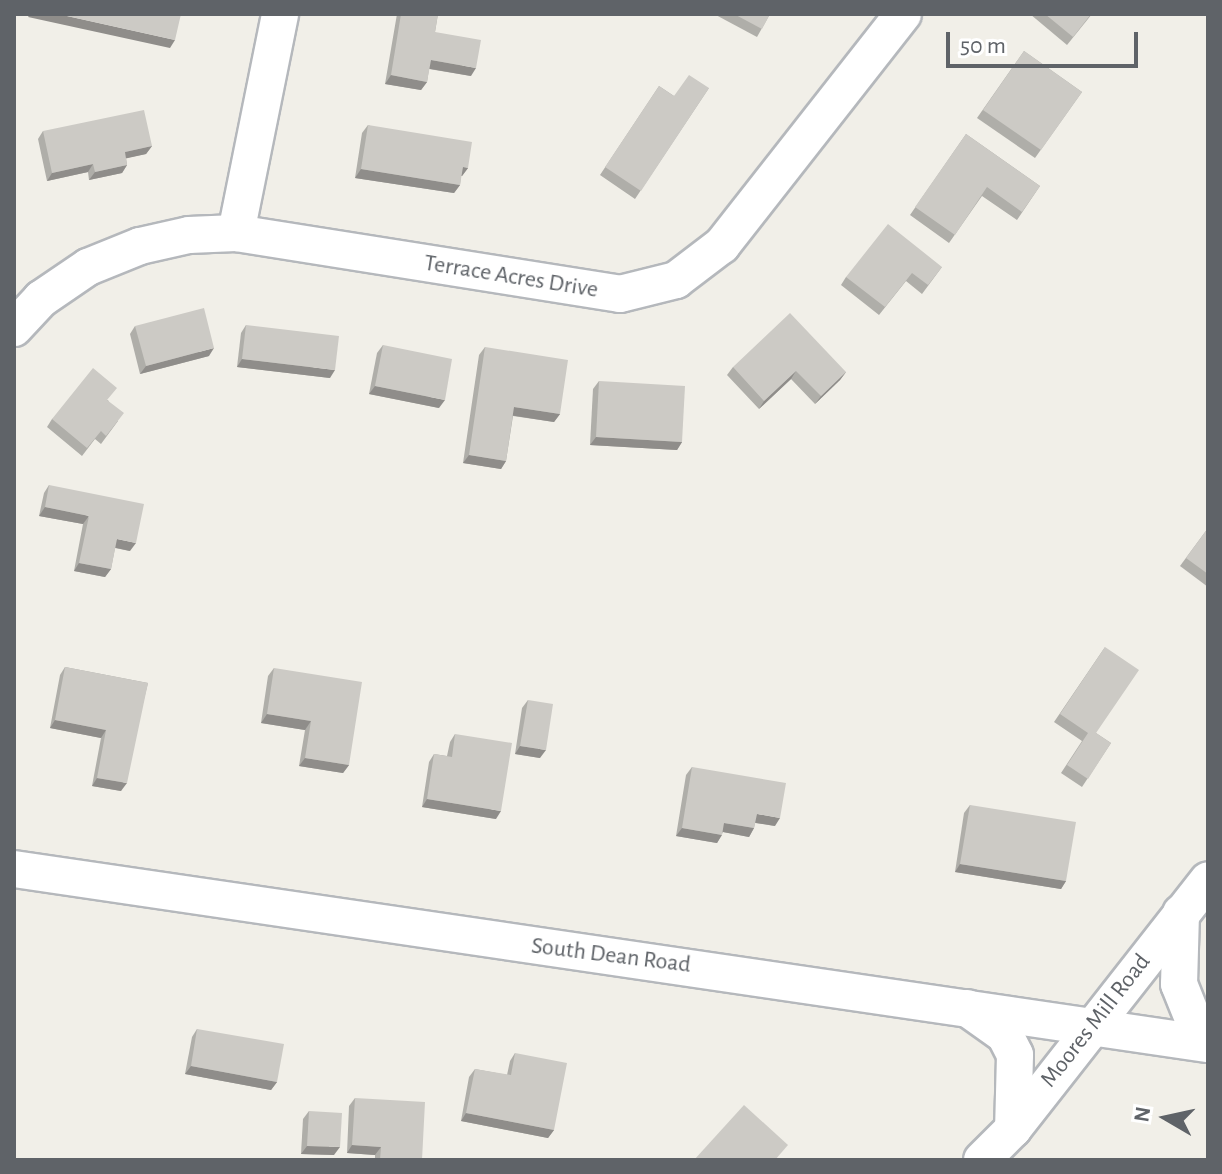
<!DOCTYPE html>
<style>
body{margin:0}
#map{position:relative;width:1222px;height:1174px;overflow:hidden;background:#f1efe8;font-family:"Alegreya Sans",sans-serif}
div>[style]{position:absolute}
.roads{filter:drop-shadow(2px 0 #b5b8bc) drop-shadow(-2px 0 #b5b8bc) drop-shadow(0 2px #b5b8bc) drop-shadow(0 -2px #b5b8bc)}
.minor>*{height:36px;margin:-18px;padding:0 18px;transform-origin:18px;border-radius:18px;background:#fff}
.wall>*{inset:0;background:#afaea9}
.shaded-wall>*{inset:0;background:#8f8d8a}
.building>*{inset:0;background:#cccac5}
span{translate:-50% -50%;white-space:nowrap;text-align:center;line-height:1.15;-webkit-text-stroke:7px #fff;paint-order:stroke}
.street-label{font-size:24px;color:#5f6368}
.frame{position:absolute;inset:0;border:16px solid #5f6368;pointer-events:none}
.north{position:absolute;left:1126px;top:1078px;width:80px;height:80px;-webkit-text-stroke:6px #fff;paint-order:stroke;rotate:279deg;font-size:22px;font-weight:700;line-height:32px;text-align:center;color:#5f6368}
.north::after{content:'';display:block;margin:auto;width:28px;height:36px;background:#5f6368;clip-path:polygon(50% 0,100% 100%,50% 72%,0 100%)}
.scale{position:absolute;left:946px;top:32px;width:192px;height:36px;box-sizing:border-box;border:4px solid #5f6368;border-top:0;padding-left:10px;font-size:24px;line-height:28px;white-space:nowrap;color:#5f6368;-webkit-text-stroke:6px #fff;paint-order:stroke}
</style>
<div id="map">
<div class="roads">
<div class="minor">
<div style="left:236px;top:233px;width:223px;rotate:-78.6deg"></div>
<div style="left:14px;top:328px;width:40px;rotate:-47deg"></div>
<div style="left:41px;top:299px;width:57px;rotate:-34.2deg"></div>
<div style="left:88px;top:267px;width:56px;rotate:-22deg"></div>
<div style="left:140px;top:246px;width:50px;rotate:-12.7deg"></div>
<div style="left:189px;top:235px;width:47px;rotate:-2.4deg"></div>
<div style="left:236px;top:233px;width:389px;rotate:9deg"></div>
<div style="left:620px;top:294px;width:58px;rotate:-14deg"></div>
<div style="left:676px;top:280px;width:58px;rotate:-37.3deg"></div>
<div style="left:722px;top:245px;width:293px;rotate:-51.9deg"></div>
<div style="left:14px;top:869px;width:1207px;rotate:8.34deg"></div>
<div style="left:1181px;top:913px;width:71px;rotate:91.6deg"></div>
<div style="left:1179px;top:984px;width:43px;rotate:68.2deg"></div>
<div style="left:1195px;top:1024px;width:16px;rotate:35deg"></div>
<div style="left:967px;top:1008px;width:47px;rotate:35.4deg"></div>
<div style="left:1005px;top:1035px;width:22px;rotate:63deg"></div>
<div style="left:1015px;top:1055px;width:74px;rotate:91.5deg"></div>
<div style="left:982px;top:1160px;width:44px;rotate:-45deg"></div>
<div style="left:1013px;top:1129px;width:316px;rotate:-51.9deg"></div>
</div>
</div>
<div class="wall">
<div style="clip-path:polygon(397px 14px,438px 14px,435px 32px,471px 76px,429px 69px,427px 82px,421px 90px,385px 84px)"></div>
<div style="clip-path:polygon(714px 14px,770px 14px,757px 37px)"></div>
<div style="clip-path:polygon(1030px 14px,1092px 14px,1067px 45px)"></div>
<div style="clip-path:polygon(1024px 51px,1082px 92px,1035px 158px,977px 118px)"></div>
<div style="clip-path:polygon(659px 86px,674px 96px,709px 88px,635px 199px,600px 175px)"></div>
<div style="clip-path:polygon(368px 125px,468px 168px,462px 176px,461px 176px,460px 185px,454px 193px,355px 178px,362px 133px)"></div>
<div style="clip-path:polygon(43px 131px,152px 146px,146px 154px,126px 158px,127px 165px,122px 173px,89px 180px,88px 172px,47px 181px,38px 139px)"></div>
<div style="clip-path:polygon(966px 134px,1040px 186px,1017px 220px,982px 196px,949px 243px,910px 215px)"></div>
<div style="clip-path:polygon(942px 267px,922px 294px,906px 281px,879px 315px,841px 285px,846px 277px)"></div>
<div style="clip-path:polygon(246px 325px,330px 378px,237px 367px,241px 333px)"></div>
<div style="clip-path:polygon(135px 326px,209px 356px,140px 374px,130px 334px)"></div>
<div style="clip-path:polygon(383px 345px,439px 408px,369px 394px,377px 353px)"></div>
<div style="clip-path:polygon(485px 347px,560px 414px,554px 422px,513px 416px,506px 461px,501px 469px,463px 463px,479px 355px)"></div>
<div style="clip-path:polygon(733px 367px,846px 372px,840px 380px,815px 404px,791px 379px,759px 409px,727px 375px)"></div>
<div style="clip-path:polygon(599px 381px,682px 442px,677px 450px,590px 445px,593px 389px)"></div>
<div style="clip-path:polygon(108px 400px,118px 421px,101px 444px,95px 439px,82px 456px,47px 427px,52px 419px)"></div>
<div style="clip-path:polygon(49px 485px,130px 551px,115px 548px,111px 569px,105px 577px,74px 571px,83px 524px,39px 516px,44px 493px)"></div>
<div style="clip-path:polygon(1208px 528px,1208px 587px,1180px 566px)"></div>
<div style="clip-path:polygon(1105px 647px,1096px 733px,1111px 743px,1082px 787px,1061px 773px,1082px 741px,1054px 722px)"></div>
<div style="clip-path:polygon(65px 667px,148px 683px,121px 791px,92px 786px,101px 738px,50px 728px,60px 675px)"></div>
<div style="clip-path:polygon(274px 668px,349px 765px,343px 773px,299px 766px,305px 730px,261px 723px,268px 676px)"></div>
<div style="clip-path:polygon(528px 700px,540px 758px,515px 754px,522px 708px)"></div>
<div style="clip-path:polygon(455px 734px,496px 819px,422px 807px,429px 762px,434px 754px,447px 756px,450px 742px)"></div>
<div style="clip-path:polygon(692px 767px,775px 826px,755px 823px,754px 828px,749px 837px,723px 832px,717px 843px,676px 836px,686px 775px)"></div>
<div style="clip-path:polygon(970px 805px,1066px 881px,1061px 889px,955px 872px,964px 813px)"></div>
<div style="clip-path:polygon(197px 1029px,277px 1082px,271px 1090px,185px 1074px,192px 1037px)"></div>
<div style="clip-path:polygon(515px 1053px,554px 1130px,548px 1138px,461px 1121px,469px 1077px,475px 1069px,507px 1075px,510px 1061px)"></div>
<div style="clip-path:polygon(355px 1098px,422px 1160px,375px 1160px,375px 1155px,347px 1153px,349px 1106px)"></div>
<div style="clip-path:polygon(309px 1111px,334px 1155px,301px 1154px,303px 1119px)"></div>
</div>
<div class="shaded-wall">
<div style="clip-path:polygon(30px 14px,58px 14px,175px 40px,170px 48px,28px 17px)"></div>
<div style="clip-path:polygon(431px 60px,476px 68px,471px 76px,425px 68px)"></div>
<div style="clip-path:polygon(391px 75px,427px 82px,421px 90px,385px 84px)"></div>
<div style="clip-path:polygon(152px 146px,146px 154px,119px 160px,125px 152px)"></div>
<div style="clip-path:polygon(93px 164px,88px 172px,47px 181px,52px 173px)"></div>
<div style="clip-path:polygon(127px 165px,122px 173px,89px 180px,95px 172px)"></div>
<div style="clip-path:polygon(463px 167px,468px 168px,462px 176px,457px 175px)"></div>
<div style="clip-path:polygon(361px 169px,460px 185px,454px 193px,355px 178px)"></div>
<div style="clip-path:polygon(214px 348px,209px 356px,140px 374px,146px 366px)"></div>
<div style="clip-path:polygon(242px 359px,335px 370px,330px 378px,237px 367px)"></div>
<div style="clip-path:polygon(796px 371px,791px 379px,759px 409px,764px 401px)"></div>
<div style="clip-path:polygon(846px 372px,840px 380px,815px 404px,821px 396px)"></div>
<div style="clip-path:polygon(375px 386px,445px 400px,439px 408px,369px 394px)"></div>
<div style="clip-path:polygon(514px 407px,560px 414px,554px 422px,509px 415px)"></div>
<div style="clip-path:polygon(596px 437px,682px 442px,677px 450px,590px 445px)"></div>
<div style="clip-path:polygon(469px 455px,506px 461px,501px 469px,463px 463px)"></div>
<div style="clip-path:polygon(45px 507px,89px 516px,83px 524px,39px 516px)"></div>
<div style="clip-path:polygon(117px 539px,136px 543px,130px 551px,112px 547px)"></div>
<div style="clip-path:polygon(79px 563px,111px 569px,105px 577px,74px 571px)"></div>
<div style="clip-path:polygon(267px 714px,311px 721px,305px 730px,261px 723px)"></div>
<div style="clip-path:polygon(55px 720px,106px 730px,101px 738px,50px 728px)"></div>
<div style="clip-path:polygon(520px 746px,546px 750px,540px 758px,515px 754px)"></div>
<div style="clip-path:polygon(305px 758px,349px 765px,343px 773px,299px 766px)"></div>
<div style="clip-path:polygon(97px 778px,127px 783px,121px 791px,92px 786px)"></div>
<div style="clip-path:polygon(427px 799px,501px 811px,496px 819px,422px 807px)"></div>
<div style="clip-path:polygon(757px 814px,780px 818px,775px 826px,751px 822px)"></div>
<div style="clip-path:polygon(724px 823px,754px 828px,749px 837px,718px 831px)"></div>
<div style="clip-path:polygon(682px 828px,722px 835px,717px 843px,676px 836px)"></div>
<div style="clip-path:polygon(960px 864px,1066px 881px,1061px 889px,955px 872px)"></div>
<div style="clip-path:polygon(191px 1066px,277px 1082px,271px 1090px,185px 1074px)"></div>
<div style="clip-path:polygon(466px 1113px,554px 1130px,548px 1138px,461px 1121px)"></div>
<div style="clip-path:polygon(352px 1145px,381px 1147px,375px 1155px,347px 1153px)"></div>
<div style="clip-path:polygon(307px 1146px,340px 1147px,334px 1155px,301px 1154px)"></div>
</div>
<div class="building">
<div style="clip-path:polygon(58px 14px,181px 14px,175px 40px)"></div>
<div style="clip-path:polygon(401px 14px,438px 14px,435px 32px,481px 40px,476px 68px,431px 60px,427px 82px,391px 75px)"></div>
<div style="clip-path:polygon(734px 14px,770px 14px,762px 29px)"></div>
<div style="clip-path:polygon(1045px 14px,1091px 14px,1073px 37px)"></div>
<div style="clip-path:polygon(1024px 51px,1082px 92px,1041px 150px,983px 110px)"></div>
<div style="clip-path:polygon(689px 75px,709px 88px,641px 191px,605px 167px,659px 86px,674px 96px)"></div>
<div style="clip-path:polygon(144px 110px,152px 146px,125px 152px,127px 165px,95px 172px,93px 164px,52px 173px,43px 131px)"></div>
<div style="clip-path:polygon(368px 125px,472px 142px,468px 168px,463px 167px,460px 185px,361px 169px)"></div>
<div style="clip-path:polygon(966px 134px,1040px 186px,1022px 212px,987px 187px,955px 235px,915px 207px)"></div>
<div style="clip-path:polygon(888px 224px,942px 267px,928px 285px,912px 273px,885px 307px,846px 277px)"></div>
<div style="clip-path:polygon(204px 308px,214px 348px,146px 366px,135px 326px)"></div>
<div style="clip-path:polygon(790px 313px,846px 372px,821px 396px,796px 371px,764px 401px,733px 367px)"></div>
<div style="clip-path:polygon(246px 325px,339px 336px,335px 370px,242px 359px)"></div>
<div style="clip-path:polygon(383px 345px,452px 359px,445px 400px,375px 386px)"></div>
<div style="clip-path:polygon(485px 347px,568px 360px,560px 414px,514px 407px,506px 461px,469px 455px)"></div>
<div style="clip-path:polygon(93px 368px,117px 388px,107px 400px,124px 413px,106px 436px,101px 431px,87px 448px,52px 419px)"></div>
<div style="clip-path:polygon(599px 381px,685px 386px,682px 442px,596px 437px)"></div>
<div style="clip-path:polygon(49px 485px,144px 504px,136px 543px,117px 539px,111px 569px,79px 563px,89px 516px,45px 507px)"></div>
<div style="clip-path:polygon(1208px 528px,1208px 574px,1186px 558px)"></div>
<div style="clip-path:polygon(1105px 647px,1139px 670px,1096px 733px,1111px 743px,1088px 779px,1067px 765px,1088px 733px,1060px 714px)"></div>
<div style="clip-path:polygon(65px 667px,148px 683px,127px 783px,97px 778px,106px 730px,55px 720px)"></div>
<div style="clip-path:polygon(274px 668px,362px 682px,349px 765px,305px 758px,311px 721px,267px 714px)"></div>
<div style="clip-path:polygon(528px 700px,553px 704px,546px 750px,520px 746px)"></div>
<div style="clip-path:polygon(455px 734px,512px 743px,501px 811px,427px 799px,434px 754px,452px 757px)"></div>
<div style="clip-path:polygon(692px 767px,786px 783px,780px 818px,757px 814px,754px 828px,724px 823px,722px 835px,682px 828px)"></div>
<div style="clip-path:polygon(970px 805px,1076px 822px,1066px 881px,960px 864px)"></div>
<div style="clip-path:polygon(197px 1029px,284px 1044px,277px 1082px,191px 1066px)"></div>
<div style="clip-path:polygon(515px 1053px,567px 1063px,554px 1130px,466px 1113px,475px 1069px,511px 1075px)"></div>
<div style="clip-path:polygon(355px 1098px,425px 1102px,422px 1160px,380px 1160px,381px 1147px,352px 1145px)"></div>
<div style="clip-path:polygon(744px 1105px,788px 1145px,775px 1160px,694px 1160px)"></div>
<div style="clip-path:polygon(309px 1111px,342px 1113px,340px 1147px,307px 1146px)"></div>
</div>
<div class="street-label">
<span style="left:511px;top:277px;rotate:9deg">Terrace Acres Drive</span>
<span style="left:611px;top:956px;rotate:7deg">South Dean Road</span>
<span style="left:1096px;top:1021px;rotate:-52deg">Moores Mill Road</span>
</div>
<div class="frame"></div>
<div class="north">N</div>
<div class="scale">50 m</div>
</div>
